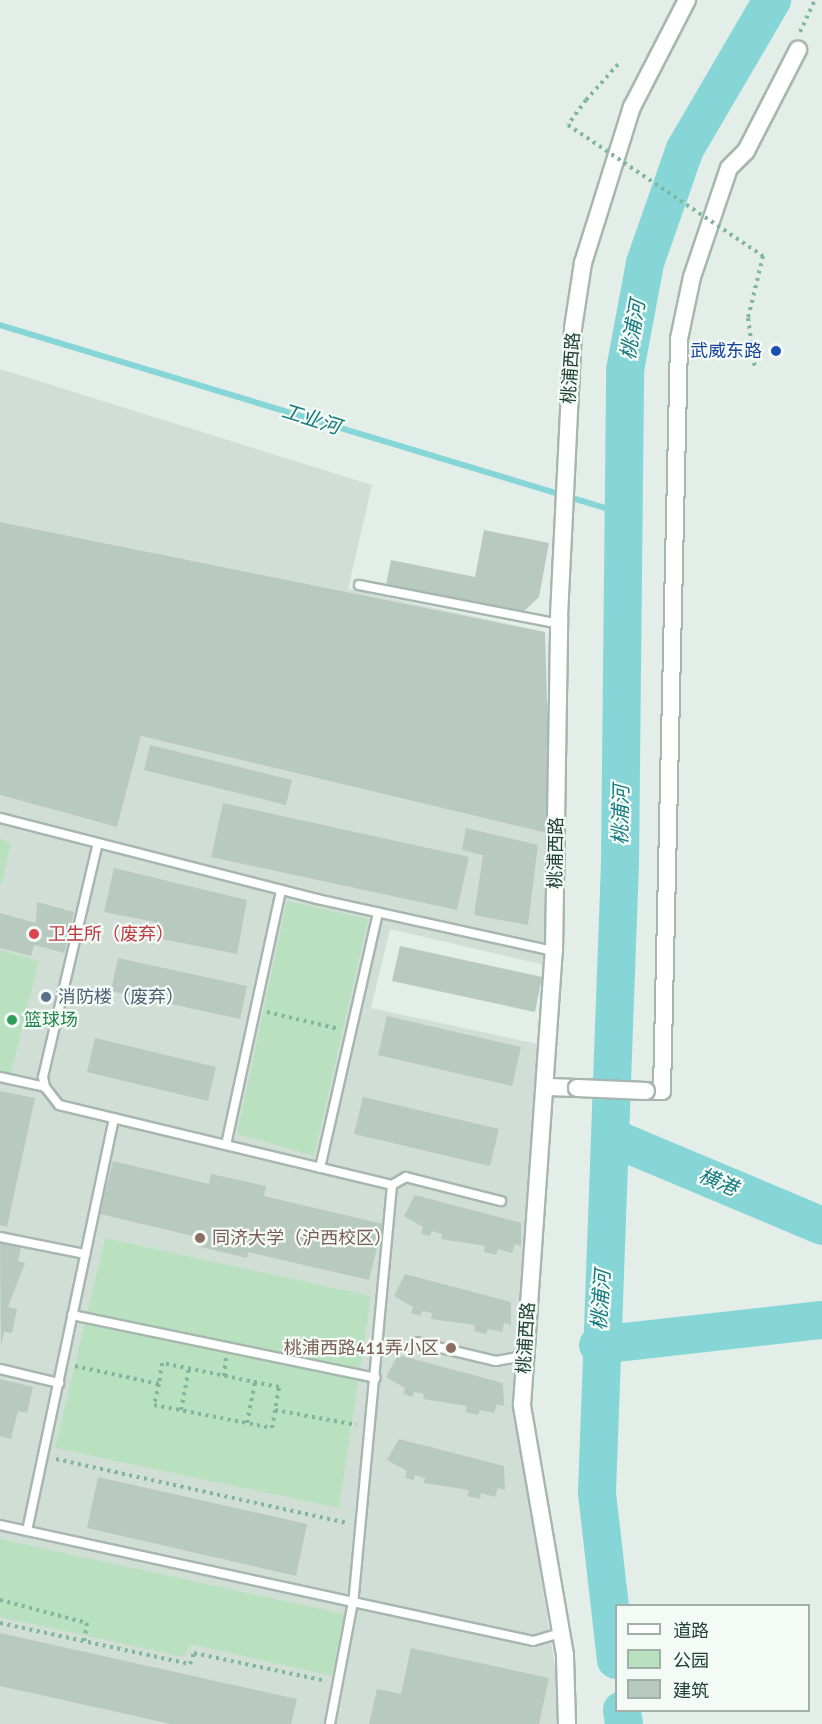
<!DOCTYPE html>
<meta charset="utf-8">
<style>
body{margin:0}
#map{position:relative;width:822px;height:1724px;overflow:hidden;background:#e3eee8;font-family:Signika,"Noto Sans SC",sans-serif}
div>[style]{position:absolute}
.built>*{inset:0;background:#d1ded6}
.green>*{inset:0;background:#bae1bf}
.stream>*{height:6px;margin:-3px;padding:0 3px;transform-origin:3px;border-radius:3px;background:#86d6d8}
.river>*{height:38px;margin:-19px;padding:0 19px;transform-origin:19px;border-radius:19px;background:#86d6d8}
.building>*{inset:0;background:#b8c9c0}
.path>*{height:4px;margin-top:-2px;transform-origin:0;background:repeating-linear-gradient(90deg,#80b59e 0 3px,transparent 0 7.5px)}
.roads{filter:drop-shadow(2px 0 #a5b7ae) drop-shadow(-2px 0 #a5b7ae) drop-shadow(0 2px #a5b7ae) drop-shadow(0 -2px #a5b7ae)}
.service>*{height:8px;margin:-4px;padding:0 4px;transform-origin:4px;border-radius:4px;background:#fff}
.minor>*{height:16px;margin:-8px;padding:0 8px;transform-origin:8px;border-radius:8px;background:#fff}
.path-bridge>*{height:4px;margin-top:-2px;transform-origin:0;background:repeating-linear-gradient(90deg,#80b59e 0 3px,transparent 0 7.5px)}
.bridges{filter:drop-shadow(2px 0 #a5b7ae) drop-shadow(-2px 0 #a5b7ae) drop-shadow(0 2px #a5b7ae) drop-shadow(0 -2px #a5b7ae)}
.minor-bridge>*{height:16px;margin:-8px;padding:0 8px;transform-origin:8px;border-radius:8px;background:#fff}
.dots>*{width:16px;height:16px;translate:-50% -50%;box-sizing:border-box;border:3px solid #f4faf6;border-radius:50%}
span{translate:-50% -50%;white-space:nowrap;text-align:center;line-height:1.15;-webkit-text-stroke:4.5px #f4faf6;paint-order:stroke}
.transit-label{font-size:18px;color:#164399}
.right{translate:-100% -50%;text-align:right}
.street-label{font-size:18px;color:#204234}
.health-label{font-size:18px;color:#be3a42}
.left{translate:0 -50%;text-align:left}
.service-label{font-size:18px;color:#4e5e75}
.leisure-label{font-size:18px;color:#27864d}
.education-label{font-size:18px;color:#785e54}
.water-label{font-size:20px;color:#147a7e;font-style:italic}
.legend{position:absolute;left:615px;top:1604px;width:195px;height:108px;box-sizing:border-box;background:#f4faf6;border:2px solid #9fb0a8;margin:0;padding:8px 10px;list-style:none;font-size:18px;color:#204234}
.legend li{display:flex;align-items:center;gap:12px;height:30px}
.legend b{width:30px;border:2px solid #9fb0a8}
</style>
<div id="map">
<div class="built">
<div style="clip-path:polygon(0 369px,372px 485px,348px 589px,545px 632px,0 522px)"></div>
<div style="clip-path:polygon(141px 736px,551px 834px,549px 966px,390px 929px,371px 1008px,542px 1045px,514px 1358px,517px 1425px,564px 1724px,0 1724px,0 795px,117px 827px)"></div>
</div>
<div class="green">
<div style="clip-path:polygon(0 839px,11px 842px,2px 883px,0 883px)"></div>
<div style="clip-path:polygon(287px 901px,368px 919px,314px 1156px,237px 1134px)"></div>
<div style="clip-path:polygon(0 950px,39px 961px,9px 1082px,0 1080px)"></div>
<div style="clip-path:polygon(105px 1238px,371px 1296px,339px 1508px,55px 1448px)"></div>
<div style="clip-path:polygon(0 1539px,344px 1614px,332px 1676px,190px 1644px,184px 1657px,0 1617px)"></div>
</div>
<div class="stream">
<div style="left:0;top:325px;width:650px;rotate:16.82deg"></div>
</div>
<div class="river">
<div style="left:613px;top:1138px;width:227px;rotate:22.8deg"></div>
<div style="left:598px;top:1345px;width:225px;rotate:-6.4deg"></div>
<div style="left:616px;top:1660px;width:168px;rotate:-96.5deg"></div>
<div style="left:597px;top:1493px;width:630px;rotate:-87.91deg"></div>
<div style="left:620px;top:863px;width:493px;rotate:-89.4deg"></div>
<div style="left:625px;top:370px;width:109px;rotate:-79.4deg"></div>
<div style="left:645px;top:263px;width:121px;rotate:-70.7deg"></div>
<div style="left:685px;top:149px;width:173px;rotate:-59.7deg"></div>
<div style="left:622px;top:1710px;width:14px;rotate:82deg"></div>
</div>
<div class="building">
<div style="clip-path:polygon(0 522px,545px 632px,551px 834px,141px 736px,117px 827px,0 795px)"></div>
<div style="clip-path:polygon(484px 530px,549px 543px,539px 597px,523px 612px,386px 585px,391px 560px,475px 577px)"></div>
<div style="clip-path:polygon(150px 745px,292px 780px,286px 805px,144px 770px)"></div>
<div style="clip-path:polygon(223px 803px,469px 857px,457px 910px,211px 857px)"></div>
<div style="clip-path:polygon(466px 828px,538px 845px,528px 925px,474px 915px,483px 855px,462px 850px)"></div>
<div style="clip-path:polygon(114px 868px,247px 900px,237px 954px,152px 937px,155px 922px,104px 912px)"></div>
<div style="clip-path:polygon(37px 902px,74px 912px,64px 953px,34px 945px,31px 956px,0 948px,0 913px,36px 923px)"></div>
<div style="clip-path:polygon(400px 946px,542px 977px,535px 1012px,392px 981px)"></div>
<div style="clip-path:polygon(118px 958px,247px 986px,240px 1019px,111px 991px)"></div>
<div style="clip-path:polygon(387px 1016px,521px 1047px,512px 1086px,378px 1055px)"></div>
<div style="clip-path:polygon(95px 1038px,216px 1067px,208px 1101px,87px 1072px)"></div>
<div style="clip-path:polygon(0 1091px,35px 1098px,7px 1227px,0 1225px)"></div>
<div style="clip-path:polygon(363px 1097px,499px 1129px,490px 1166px,354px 1134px)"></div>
<div style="clip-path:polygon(113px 1161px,209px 1184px,211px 1174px,266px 1186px,264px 1196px,383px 1224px,369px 1280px,248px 1252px,247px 1258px,197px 1246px,197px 1237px,100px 1214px)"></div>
<div style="clip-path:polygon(415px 1195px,521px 1223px,521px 1246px,515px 1244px,512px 1253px,498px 1249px,496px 1255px,484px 1252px,485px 1246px,441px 1239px,442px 1234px,432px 1231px,430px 1236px,421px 1234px,423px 1227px,404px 1216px)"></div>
<div style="clip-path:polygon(0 1238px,22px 1242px,18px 1261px,25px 1263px,8px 1307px,17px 1309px,12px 1333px,4px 1332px,1px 1347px)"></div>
<div style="clip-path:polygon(405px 1274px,511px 1302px,511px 1325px,504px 1323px,502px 1332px,488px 1329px,486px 1334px,474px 1331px,475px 1325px,431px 1319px,432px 1313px,422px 1311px,420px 1316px,411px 1313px,413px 1307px,394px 1296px)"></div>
<div style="clip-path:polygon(398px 1355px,503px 1383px,504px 1406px,497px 1404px,494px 1413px,480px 1410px,478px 1415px,466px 1412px,467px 1406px,423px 1399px,424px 1394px,414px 1392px,412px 1397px,404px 1394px,405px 1388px,386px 1377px)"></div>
<div style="clip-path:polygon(0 1379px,33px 1387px,27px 1413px,18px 1411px,11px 1439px,0 1436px)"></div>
<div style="clip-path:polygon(399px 1439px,504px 1466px,505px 1490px,498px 1488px,495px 1497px,481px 1493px,480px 1499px,467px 1496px,469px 1490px,424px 1483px,425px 1478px,415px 1475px,414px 1480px,405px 1478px,407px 1471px,387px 1460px)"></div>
<div style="clip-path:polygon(98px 1477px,307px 1524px,296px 1576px,87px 1528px)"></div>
<div style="clip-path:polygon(0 1633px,297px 1699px,291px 1724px,171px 1724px,0 1686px)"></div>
<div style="clip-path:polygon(411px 1648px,549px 1678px,539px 1724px,369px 1724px,377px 1689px,401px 1694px)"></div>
</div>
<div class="path">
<div style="left:800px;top:32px;width:35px;rotate:-65deg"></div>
<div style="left:586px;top:100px;width:51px;rotate:-48.2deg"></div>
<div style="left:748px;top:318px;width:51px;rotate:82.2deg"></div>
<div style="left:267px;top:1012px;width:74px;rotate:13.3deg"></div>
<div style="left:75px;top:1366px;width:86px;rotate:12.1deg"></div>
<div style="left:159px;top:1384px;width:22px;rotate:103deg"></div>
<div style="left:154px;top:1405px;width:120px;rotate:11deg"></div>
<div style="left:272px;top:1428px;width:42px;rotate:-80.3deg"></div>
<div style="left:279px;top:1387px;width:119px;rotate:-168.4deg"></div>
<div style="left:162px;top:1363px;width:21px;rotate:98deg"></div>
<div style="left:224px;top:1376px;width:18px;rotate:-84deg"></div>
<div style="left:181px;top:1410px;width:43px;rotate:-79.2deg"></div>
<div style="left:275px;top:1410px;width:83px;rotate:10.4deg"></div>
<div style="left:247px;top:1423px;width:42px;rotate:-79deg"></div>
<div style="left:56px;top:1459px;width:298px;rotate:12.4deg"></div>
<div style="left:0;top:1600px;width:90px;rotate:14.8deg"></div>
<div style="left:87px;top:1623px;width:18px;rotate:99deg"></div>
<div style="left:0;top:1623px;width:194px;rotate:12.2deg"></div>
<div style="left:190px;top:1664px;width:12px;rotate:-70deg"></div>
<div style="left:194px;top:1653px;width:135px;rotate:12deg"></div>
</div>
<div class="roads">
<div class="service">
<div style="left:359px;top:585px;width:204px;rotate:11deg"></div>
<div style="left:0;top:818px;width:327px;rotate:14.3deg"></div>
<div style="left:317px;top:899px;width:243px;rotate:12.4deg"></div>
<div style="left:0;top:1077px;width:46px;rotate:12.5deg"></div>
<div style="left:45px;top:1087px;width:23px;rotate:52deg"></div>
<div style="left:59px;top:1105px;width:342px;rotate:13.5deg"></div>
<div style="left:392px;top:1185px;width:16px;rotate:-30deg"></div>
<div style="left:406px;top:1177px;width:98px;rotate:14.2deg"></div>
<div style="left:45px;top:1087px;width:10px;rotate:-101deg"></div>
<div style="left:43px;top:1077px;width:240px;rotate:-76.8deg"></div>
<div style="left:226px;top:1145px;width:261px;rotate:-77.8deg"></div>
<div style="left:320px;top:1168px;width:262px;rotate:-77.2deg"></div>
<div style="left:392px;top:1185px;width:419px;rotate:95.3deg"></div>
<div style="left:353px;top:1602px;width:184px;rotate:12.2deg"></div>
<div style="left:533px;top:1641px;width:22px;rotate:-16deg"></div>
<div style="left:0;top:1237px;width:87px;rotate:11.3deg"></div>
<div style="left:72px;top:1315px;width:310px;rotate:11.7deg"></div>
<div style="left:416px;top:1342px;width:82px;rotate:13.4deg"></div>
<div style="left:496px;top:1361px;width:27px;rotate:-10deg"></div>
<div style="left:0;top:1369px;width:61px;rotate:13.3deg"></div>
<div style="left:0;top:1525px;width:361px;rotate:12.3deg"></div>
<div style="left:353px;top:1602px;width:124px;rotate:100.7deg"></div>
<div style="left:27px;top:1531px;width:422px;rotate:-78.1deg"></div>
</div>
<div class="minor">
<div style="left:548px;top:1087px;width:29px;rotate:2deg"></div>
<div style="left:646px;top:1091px;width:16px"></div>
<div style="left:662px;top:1091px;width:752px;rotate:-88.7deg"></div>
<div style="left:679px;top:339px;width:63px;rotate:-78.2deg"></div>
<div style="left:692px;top:277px;width:115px;rotate:-71.3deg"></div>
<div style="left:729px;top:168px;width:24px;rotate:-45deg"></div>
<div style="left:746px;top:151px;width:114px;rotate:-62.8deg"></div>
<div style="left:567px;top:1724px;width:69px;rotate:-91.7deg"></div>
<div style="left:565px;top:1655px;width:254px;rotate:-99.8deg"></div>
<div style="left:522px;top:1405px;width:455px;rotate:-86deg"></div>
<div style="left:554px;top:951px;width:335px;rotate:-89.1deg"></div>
<div style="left:559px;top:616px;width:288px;rotate:-87.2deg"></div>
<div style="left:573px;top:328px;width:66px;rotate:-81.3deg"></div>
<div style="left:583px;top:263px;width:164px;rotate:-72.6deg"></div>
<div style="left:632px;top:107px;width:120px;rotate:-62.8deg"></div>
</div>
</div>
<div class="path-bridge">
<div style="left:586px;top:100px;width:31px;rotate:126deg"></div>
<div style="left:568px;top:125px;width:235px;rotate:33.9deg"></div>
<div style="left:763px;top:256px;width:64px;rotate:103.6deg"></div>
</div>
<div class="bridges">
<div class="minor-bridge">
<div style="left:577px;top:1088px;width:69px;rotate:2.5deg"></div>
</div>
</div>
<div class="dots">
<div style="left:776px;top:351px;background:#1a4fb4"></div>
<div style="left:34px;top:934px;background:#e0444e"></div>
<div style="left:46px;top:997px;background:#5c6f8a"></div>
<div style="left:12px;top:1020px;background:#2e9e5b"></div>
<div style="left:200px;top:1238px;background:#8d6e63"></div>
<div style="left:451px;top:1348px;background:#8d6e63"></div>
</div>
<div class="transit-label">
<span class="right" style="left:762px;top:351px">武威东路</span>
</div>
<div class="street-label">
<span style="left:571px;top:368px;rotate:-86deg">桃浦西路</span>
<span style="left:556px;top:853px;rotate:-89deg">桃浦西路</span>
<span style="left:526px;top:1338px;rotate:-86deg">桃浦西路</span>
</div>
<div class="health-label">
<span class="left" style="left:48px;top:934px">卫生所（废弃）</span>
</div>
<div class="service-label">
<span class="left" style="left:58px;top:997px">消防楼（废弃）</span>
</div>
<div class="leisure-label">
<span class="left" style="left:24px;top:1020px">篮球场</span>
</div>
<div class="education-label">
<span class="left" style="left:212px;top:1238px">同济大学（沪西校区）</span>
<span class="right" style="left:439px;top:1348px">桃浦西路411弄小区</span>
</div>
<div class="water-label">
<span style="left:633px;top:330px;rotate:-80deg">桃浦河</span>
<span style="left:311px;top:419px;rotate:17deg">工业河</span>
<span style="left:621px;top:815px;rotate:-89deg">桃浦河</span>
<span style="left:718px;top:1182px;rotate:23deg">横港</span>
<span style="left:601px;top:1300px;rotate:-86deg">桃浦河</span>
</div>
<ul class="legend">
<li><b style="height:8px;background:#fff"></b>道路</li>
<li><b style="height:16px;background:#bae1bf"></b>公园</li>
<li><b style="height:16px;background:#b8c9c0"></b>建筑</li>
</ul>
</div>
